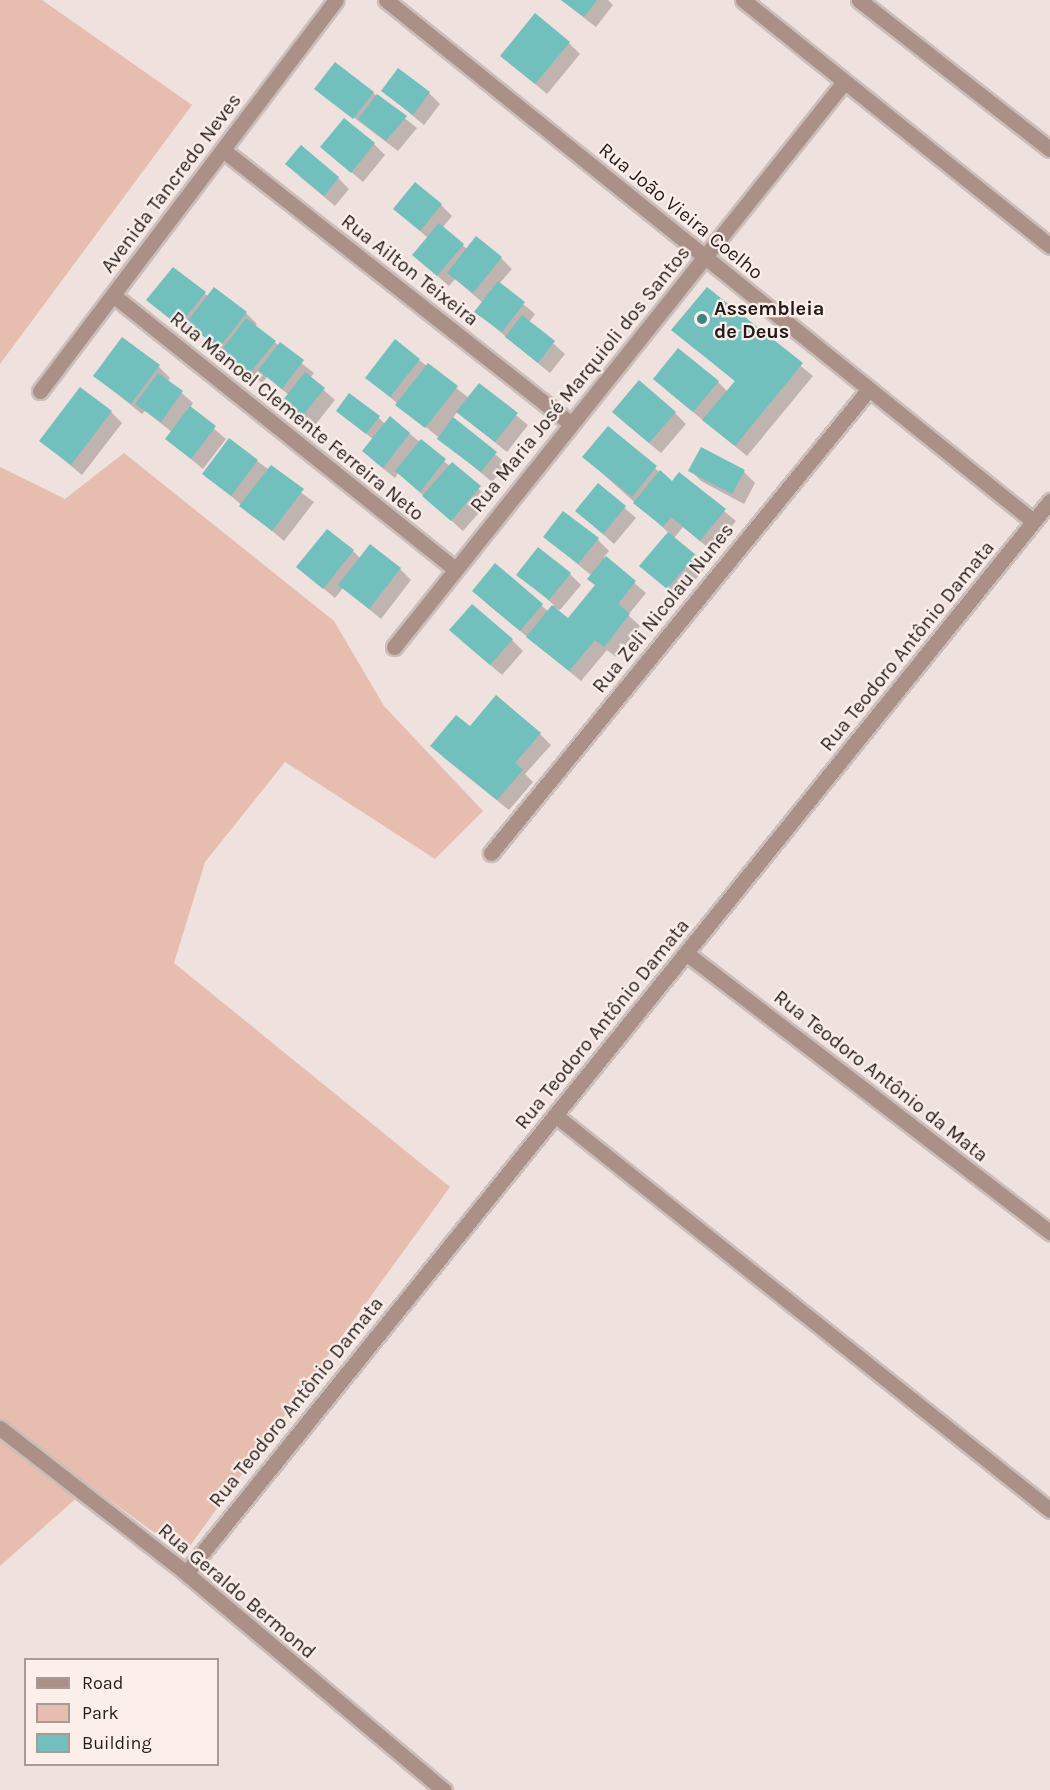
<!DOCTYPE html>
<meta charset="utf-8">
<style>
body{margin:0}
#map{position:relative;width:1050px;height:1790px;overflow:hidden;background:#efe1dd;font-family:Karla,sans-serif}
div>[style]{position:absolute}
.green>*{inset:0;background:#e6bdaf}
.shadow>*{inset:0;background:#0003}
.building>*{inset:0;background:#71c0be}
.roads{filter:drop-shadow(2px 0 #cabeba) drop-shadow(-2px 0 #cabeba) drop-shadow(0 2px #cabeba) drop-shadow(0 -2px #cabeba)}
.minor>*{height:15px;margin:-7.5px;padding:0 7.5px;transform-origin:7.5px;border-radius:7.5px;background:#ab9087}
.dots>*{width:16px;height:16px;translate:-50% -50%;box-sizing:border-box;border:3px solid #fcefea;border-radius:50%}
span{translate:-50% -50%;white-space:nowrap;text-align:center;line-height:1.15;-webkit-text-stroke:4.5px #fcefea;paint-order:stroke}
.street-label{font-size:20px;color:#221d1b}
.poi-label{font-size:20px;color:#221d1b;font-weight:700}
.left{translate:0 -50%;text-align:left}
.legend{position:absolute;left:24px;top:1658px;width:195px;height:108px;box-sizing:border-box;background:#fcefea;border:2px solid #a59b97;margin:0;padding:8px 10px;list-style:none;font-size:18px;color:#221d1b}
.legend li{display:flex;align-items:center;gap:12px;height:30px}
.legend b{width:30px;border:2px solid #a59b97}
</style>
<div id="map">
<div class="green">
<div style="clip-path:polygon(0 0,42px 0,192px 105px,0 364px)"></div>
<div style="clip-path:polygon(124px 453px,334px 621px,384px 706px,483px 811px,435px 859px,285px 762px,205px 862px,174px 963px,450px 1187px,184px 1554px,90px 1486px,0 1566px,0 467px,65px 499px)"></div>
</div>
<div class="shadow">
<div style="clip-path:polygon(561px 0,608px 0,613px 5px,596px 27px)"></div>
<div style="clip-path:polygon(569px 43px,580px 54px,547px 94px,502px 56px)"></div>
<div style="clip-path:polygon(316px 89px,373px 93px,417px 128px,398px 151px)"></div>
<div style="clip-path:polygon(383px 91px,429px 93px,440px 104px,424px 125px)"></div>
<div style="clip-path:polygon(374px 144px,385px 155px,363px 182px,322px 147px)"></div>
<div style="clip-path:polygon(298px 175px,338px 178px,349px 189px,335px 206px)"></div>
<div style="clip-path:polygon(441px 205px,452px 216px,442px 228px,467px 249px,501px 258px,512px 269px,499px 284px,535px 314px,529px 322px,565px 354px,550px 373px,476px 312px,483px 303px,455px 279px,449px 286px,414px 255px,428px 238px,395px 209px)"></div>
<div style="clip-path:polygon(174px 269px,209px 297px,246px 313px,257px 324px,255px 327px,314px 373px,310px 378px,335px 400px,311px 430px,281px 404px,289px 395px,267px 377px,262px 383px,196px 330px,191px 336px,148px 300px)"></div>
<div style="clip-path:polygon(707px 289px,813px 376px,747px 456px,666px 390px,718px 382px,728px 392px,736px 382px,673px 330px)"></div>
<div style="clip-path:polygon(123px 339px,159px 367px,170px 378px,168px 381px,193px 403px,190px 408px,226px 439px,203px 469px,167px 439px,172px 432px,145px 411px,142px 414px,95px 376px)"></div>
<div style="clip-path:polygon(419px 360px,469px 398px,479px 385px,528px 425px,507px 452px,457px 412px,452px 419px,507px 464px,492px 482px,367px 378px)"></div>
<div style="clip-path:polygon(111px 412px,122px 423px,82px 475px,41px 441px)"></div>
<div style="clip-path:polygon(675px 413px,686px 424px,661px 453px,625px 423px)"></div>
<div style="clip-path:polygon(343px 416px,379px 418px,385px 424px,390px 418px,491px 499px,463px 531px,398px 473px,395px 478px,375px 462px,364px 451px,373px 439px)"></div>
<div style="clip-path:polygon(608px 428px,672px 483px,679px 474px,736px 521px,712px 551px,683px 527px,674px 538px,706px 567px,679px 599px,641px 566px,669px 533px,584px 457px)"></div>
<div style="clip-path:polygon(257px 461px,314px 502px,284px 541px,204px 473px)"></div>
<div style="clip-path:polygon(690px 470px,744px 472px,755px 483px,744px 504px,701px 481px)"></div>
<div style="clip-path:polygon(598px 485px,636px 518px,614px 544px,577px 511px)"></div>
<div style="clip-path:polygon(563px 513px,598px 540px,609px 551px,604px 557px,646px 593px,628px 615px,640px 626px,616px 657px,607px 650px,581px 681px,485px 602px,495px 566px,549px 612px,554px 605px,518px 574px,570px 574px,581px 585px,560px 610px,552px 607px,568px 620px,596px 585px,592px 576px,545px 537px)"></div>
<div style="clip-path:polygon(353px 551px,361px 559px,400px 569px,411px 580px,381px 619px,343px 588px,335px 598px,298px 567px)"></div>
<div style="clip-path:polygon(512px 640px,523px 651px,502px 675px,462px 641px)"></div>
<div style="clip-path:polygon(470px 728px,540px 734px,551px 745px,525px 774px,533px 782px,509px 810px,443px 757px)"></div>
</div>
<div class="building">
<div style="clip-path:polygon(561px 0,597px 0,584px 17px)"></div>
<div style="clip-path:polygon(535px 13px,570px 42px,535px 84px,500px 56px)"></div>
<div style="clip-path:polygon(335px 62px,374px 92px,353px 119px,314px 89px)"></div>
<div style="clip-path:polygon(398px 68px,430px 92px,413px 115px,381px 91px)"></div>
<div style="clip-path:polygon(377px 94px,407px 116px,386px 141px,358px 119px)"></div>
<div style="clip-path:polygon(344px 118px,375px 143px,351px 173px,320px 147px)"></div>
<div style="clip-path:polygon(301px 145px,339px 177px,324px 196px,285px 164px)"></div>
<div style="clip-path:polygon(415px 182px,442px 204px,420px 231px,393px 209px)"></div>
<div style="clip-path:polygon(439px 223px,464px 244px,437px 276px,412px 255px)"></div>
<div style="clip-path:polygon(476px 236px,502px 257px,473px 293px,447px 273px)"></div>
<div style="clip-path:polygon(173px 267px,206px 292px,179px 326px,146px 300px)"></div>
<div style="clip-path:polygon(498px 281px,525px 302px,502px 332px,474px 312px)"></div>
<div style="clip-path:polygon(214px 287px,247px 312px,219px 348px,186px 323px)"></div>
<div style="clip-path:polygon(707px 287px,803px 363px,735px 446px,702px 420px,735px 381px,671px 330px)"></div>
<div style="clip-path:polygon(522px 315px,555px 341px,538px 363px,505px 337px)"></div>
<div style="clip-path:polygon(246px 318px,276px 341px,250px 373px,221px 351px)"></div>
<div style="clip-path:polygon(122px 337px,160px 365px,131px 404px,93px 376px)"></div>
<div style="clip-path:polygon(395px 339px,420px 359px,390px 397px,365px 378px)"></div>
<div style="clip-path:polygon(280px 342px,304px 360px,282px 389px,258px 370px)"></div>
<div style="clip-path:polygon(678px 348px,719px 381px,693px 412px,653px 379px)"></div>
<div style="clip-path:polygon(428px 363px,458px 386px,425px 428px,395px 405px)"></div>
<div style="clip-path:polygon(305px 372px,325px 388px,299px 420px,279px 405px)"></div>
<div style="clip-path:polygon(158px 373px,183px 391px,161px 422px,135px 404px)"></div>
<div style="clip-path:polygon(639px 380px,676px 412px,649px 443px,612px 412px)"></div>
<div style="clip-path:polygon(479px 383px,518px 413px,495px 442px,456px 412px)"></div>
<div style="clip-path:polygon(80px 387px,112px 411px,71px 465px,39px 441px)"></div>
<div style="clip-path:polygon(349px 393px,380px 416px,366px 434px,336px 411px)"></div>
<div style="clip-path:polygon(190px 406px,216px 426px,191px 459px,165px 439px)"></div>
<div style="clip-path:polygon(390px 416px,410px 433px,383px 468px,362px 451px)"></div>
<div style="clip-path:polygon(453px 417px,497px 452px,481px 472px,437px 439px)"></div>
<div style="clip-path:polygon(608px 426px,657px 466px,632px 497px,582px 457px)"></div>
<div style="clip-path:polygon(229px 438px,258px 460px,231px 496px,202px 474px)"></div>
<div style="clip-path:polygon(421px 439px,446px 459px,420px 492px,395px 471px)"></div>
<div style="clip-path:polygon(701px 447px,745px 470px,732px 494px,688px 471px)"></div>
<div style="clip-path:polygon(452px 462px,481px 486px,451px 521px,422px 496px)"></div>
<div style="clip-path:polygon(271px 465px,304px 489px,272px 531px,239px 506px)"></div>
<div style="clip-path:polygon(660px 470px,672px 481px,679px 472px,726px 509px,700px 541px,671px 517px,663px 527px,633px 503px)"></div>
<div style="clip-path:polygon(598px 483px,626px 506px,603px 534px,575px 511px)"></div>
<div style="clip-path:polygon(563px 511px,599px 538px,578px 564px,543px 537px)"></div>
<div style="clip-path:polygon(327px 529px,354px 550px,323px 589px,296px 567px)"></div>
<div style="clip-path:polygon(668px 532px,696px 555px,667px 589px,639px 566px)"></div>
<div style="clip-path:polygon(370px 544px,401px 568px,369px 609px,338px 585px)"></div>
<div style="clip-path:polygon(538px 547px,571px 573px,549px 600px,516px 575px)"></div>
<div style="clip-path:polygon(606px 556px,636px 581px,618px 604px,630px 614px,604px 647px,595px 640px,569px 671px,526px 637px,552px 605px,568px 618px,595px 585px,587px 579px)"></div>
<div style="clip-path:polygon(495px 563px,543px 604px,520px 631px,472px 591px)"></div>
<div style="clip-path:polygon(472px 604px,513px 639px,490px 665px,449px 630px)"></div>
<div style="clip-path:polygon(496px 695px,541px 733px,515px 763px,523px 770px,497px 800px,430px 746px,456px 715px,470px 726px)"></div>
</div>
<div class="roads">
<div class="minor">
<div style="left:386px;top:0;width:831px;rotate:38.84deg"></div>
<div style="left:743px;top:0;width:393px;rotate:38.7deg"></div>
<div style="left:859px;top:0;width:242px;rotate:38deg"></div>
<div style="left:223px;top:150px;width:443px;rotate:38.2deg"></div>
<div style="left:113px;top:295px;width:438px;rotate:38.7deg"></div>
<div style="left:40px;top:391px;width:490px;rotate:-52.9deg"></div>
<div style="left:394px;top:647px;width:722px;rotate:-51.46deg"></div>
<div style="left:491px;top:853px;width:598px;rotate:-50.83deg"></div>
<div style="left:686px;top:953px;width:459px;rotate:37.5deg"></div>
<div style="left:555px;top:1115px;width:633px;rotate:38.59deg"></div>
<div style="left:0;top:1428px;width:236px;rotate:37.9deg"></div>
<div style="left:186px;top:1573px;width:337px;rotate:40.1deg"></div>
<div style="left:186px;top:1573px;width:1377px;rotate:-51.13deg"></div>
</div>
</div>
<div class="dots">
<div style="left:702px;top:319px;background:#3d8583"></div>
</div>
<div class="street-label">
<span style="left:171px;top:183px;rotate:-53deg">Avenida Tancredo Neves</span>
<span style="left:681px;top:211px;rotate:39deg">Rua João Vieira Coelho</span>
<span style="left:410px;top:270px;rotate:38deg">Rua Ailton Teixeira</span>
<span style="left:580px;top:379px;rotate:-51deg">Rua Maria José Marquioli dos Santos</span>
<span style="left:297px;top:416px;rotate:39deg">Rua Manoel Clemente Ferreira Neto</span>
<span style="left:663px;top:608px;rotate:-51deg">Rua Zeli Nicolau Nunes</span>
<span style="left:907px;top:646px;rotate:-51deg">Rua Teodoro Antônio Damata</span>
<span style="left:602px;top:1024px;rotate:-51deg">Rua Teodoro Antônio Damata</span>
<span style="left:881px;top:1076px;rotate:38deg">Rua Teodoro Antônio da Mata</span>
<span style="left:296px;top:1402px;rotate:-51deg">Rua Teodoro Antônio Damata</span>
<span style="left:237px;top:1591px;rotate:40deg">Rua Geraldo Bermond</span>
</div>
<div class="poi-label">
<span class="left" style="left:714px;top:320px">Assembleia<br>de Deus</span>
</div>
<ul class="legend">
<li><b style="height:8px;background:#ab9087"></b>Road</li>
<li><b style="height:16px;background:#e6bdaf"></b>Park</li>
<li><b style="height:16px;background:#71c0be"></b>Building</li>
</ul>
</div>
